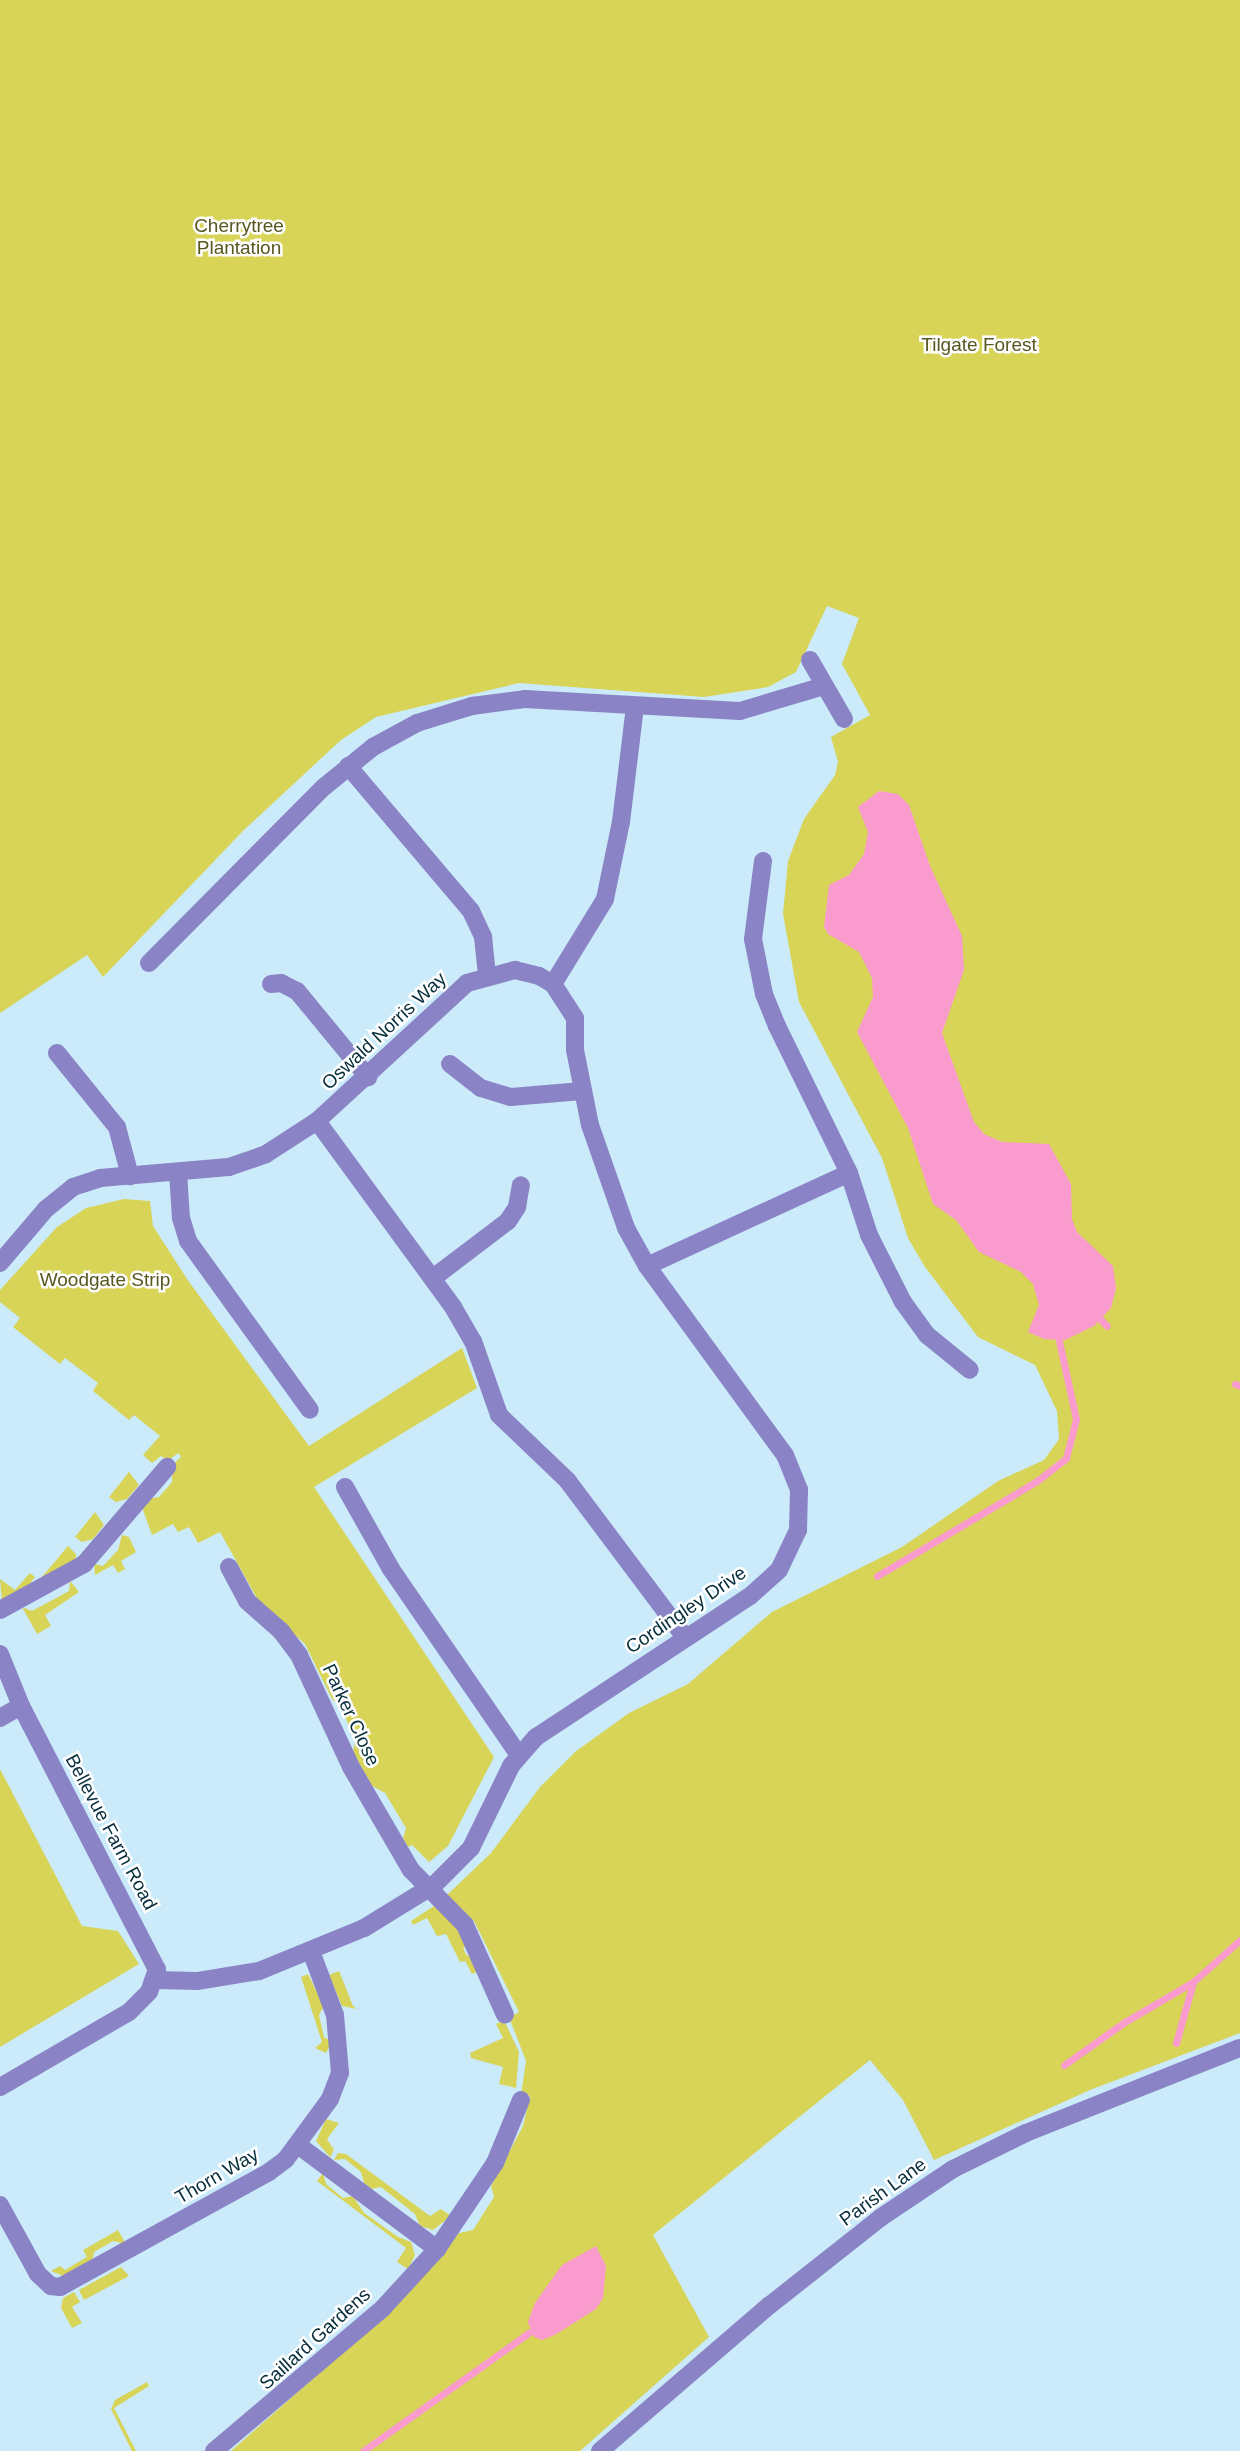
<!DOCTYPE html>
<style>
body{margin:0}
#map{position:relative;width:1240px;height:2451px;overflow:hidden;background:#cbebfa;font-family:Arial,sans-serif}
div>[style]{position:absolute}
.green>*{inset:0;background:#d8d458}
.water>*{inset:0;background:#fa9bce}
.stream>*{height:7px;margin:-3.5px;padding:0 3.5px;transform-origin:3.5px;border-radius:3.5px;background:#fa9bce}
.minor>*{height:18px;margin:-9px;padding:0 9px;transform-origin:9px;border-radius:9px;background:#8a84c7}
span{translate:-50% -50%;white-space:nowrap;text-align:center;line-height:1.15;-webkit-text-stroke:5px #fff;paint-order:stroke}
.park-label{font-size:19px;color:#595720}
.street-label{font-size:19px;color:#072e3c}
</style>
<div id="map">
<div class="green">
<div style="clip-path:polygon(0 0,1240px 0,1240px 2033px,1090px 2090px,934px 2160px,903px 2100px,870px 2060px,653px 2235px,709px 2337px,580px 2451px,231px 2451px,402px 2300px,459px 2233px,473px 2230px,494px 2197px,491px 2186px,523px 2126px,530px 2096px,521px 2094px,526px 2061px,509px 2017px,519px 2012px,474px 1921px,447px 1895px,491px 1853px,540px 1787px,575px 1752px,629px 1713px,688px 1684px,772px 1612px,902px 1547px,998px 1481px,1044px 1460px,1059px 1439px,1057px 1411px,1035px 1365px,978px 1337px,925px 1267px,908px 1238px,882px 1158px,799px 1002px,783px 914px,788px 861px,804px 819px,835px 775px,838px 762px,831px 737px,870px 715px,842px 664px,859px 618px,827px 606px,796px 672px,768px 687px,704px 697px,519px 683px,376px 717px,341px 740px,243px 831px,103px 977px,87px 955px,0 1013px)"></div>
<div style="clip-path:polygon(124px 1199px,150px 1201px,153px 1226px,187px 1279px,309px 1446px,462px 1348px,477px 1388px,314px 1487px,494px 1757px,448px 1846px,429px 1862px,412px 1845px,408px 1847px,403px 1838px,406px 1828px,385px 1793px,372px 1786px,353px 1752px,355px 1742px,341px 1706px,332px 1699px,305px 1644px,259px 1602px,220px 1532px,198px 1543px,189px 1527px,178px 1532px,173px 1524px,152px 1535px,142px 1507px,148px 1499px,159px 1497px,172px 1482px,172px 1465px,181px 1457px,178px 1453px,168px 1461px,161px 1456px,152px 1463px,143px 1455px,160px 1436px,134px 1415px,129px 1420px,93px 1391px,98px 1383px,65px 1358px,60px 1364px,13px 1327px,20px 1318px,0 1302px,0 1290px,57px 1227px,86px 1208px)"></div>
<div style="clip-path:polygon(129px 1472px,139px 1485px,127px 1499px,116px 1502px,109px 1497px)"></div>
<div style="clip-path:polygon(95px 1512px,104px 1525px,93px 1539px,82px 1542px,75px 1537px)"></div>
<div style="clip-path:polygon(122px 1535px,129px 1537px,136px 1552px,121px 1561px,125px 1569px,118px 1573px,113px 1565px,95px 1575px,94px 1564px,103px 1566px,118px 1550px)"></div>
<div style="clip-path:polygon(68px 1546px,76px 1554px,76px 1561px,41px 1578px)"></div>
<div style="clip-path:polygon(30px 1573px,35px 1577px,25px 1590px,2px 1603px,0 1579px,15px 1590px)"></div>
<div style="clip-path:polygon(70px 1581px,79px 1592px,45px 1615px,51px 1626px,37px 1634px,22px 1607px,32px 1611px,69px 1591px)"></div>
<div style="clip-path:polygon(0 1769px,82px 1926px,118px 1931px,139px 1964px,0 2047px)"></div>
<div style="clip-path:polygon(434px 1906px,454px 1923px,467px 1946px,463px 1948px,467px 1956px,471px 1954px,479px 1971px,472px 1974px,465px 1961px,460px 1962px,446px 1934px,437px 1936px,427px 1918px,413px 1925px,411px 1921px)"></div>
<div style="clip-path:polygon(339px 1971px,353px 2006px,357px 2009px,342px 2006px,329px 1975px)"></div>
<div style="clip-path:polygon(308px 1974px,324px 2006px,319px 2015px,324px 2037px,332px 2042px,326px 2053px,315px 2048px,322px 2042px,301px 1977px)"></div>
<div style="clip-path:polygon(504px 2020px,519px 2052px,516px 2088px,499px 2084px,503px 2067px,471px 2058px,470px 2053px,503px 2038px,496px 2024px)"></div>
<div style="clip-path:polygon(326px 2119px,339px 2123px,327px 2139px,334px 2150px,330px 2157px,316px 2141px)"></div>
<div style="clip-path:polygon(338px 2153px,346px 2154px,430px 2216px,441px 2209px,451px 2216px,433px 2230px,420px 2226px,415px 2214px,381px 2187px,372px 2189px,364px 2183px,361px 2172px,345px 2159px,334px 2160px)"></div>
<div style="clip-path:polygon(323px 2173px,326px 2184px,343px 2198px,353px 2196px,364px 2213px,398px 2237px,411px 2242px,415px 2255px,408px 2269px,397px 2262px,406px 2248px,317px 2181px)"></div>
<div style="clip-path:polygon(118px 2230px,126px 2244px,113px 2241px,94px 2252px,92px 2263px,63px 2276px,51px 2271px,60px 2266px,65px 2270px,87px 2257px,83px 2250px)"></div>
<div style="clip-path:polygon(121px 2267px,129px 2276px,84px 2300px,79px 2290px)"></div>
<div style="clip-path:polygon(74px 2292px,80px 2302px,72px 2307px,82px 2323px,72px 2328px,61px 2308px,63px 2298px)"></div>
<div style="clip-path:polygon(147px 2382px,149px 2386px,114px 2408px,136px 2451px,132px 2451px,111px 2409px,115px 2400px)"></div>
</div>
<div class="water">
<div style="clip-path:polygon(879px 791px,898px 794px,909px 805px,930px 866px,962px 936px,964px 970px,942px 1033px,974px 1122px,984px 1134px,1002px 1142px,1049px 1144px,1071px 1184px,1072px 1219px,1077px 1232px,1113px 1266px,1116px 1288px,1111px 1308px,1094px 1326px,1065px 1340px,1044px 1339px,1028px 1332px,1039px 1305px,1033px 1284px,1021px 1272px,979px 1252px,956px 1220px,933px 1204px,908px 1128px,857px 1032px,873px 997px,872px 978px,859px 952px,828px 934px,824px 927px,829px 885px,849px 875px,864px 854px,868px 832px,858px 807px)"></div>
<div style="clip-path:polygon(596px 2246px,606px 2266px,603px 2298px,596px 2309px,555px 2335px,542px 2340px,534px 2337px,528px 2322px,535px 2303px,562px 2265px)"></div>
</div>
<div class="stream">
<div style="left:1101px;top:1320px;width:8px;rotate:45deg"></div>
<div style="left:1235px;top:1384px;width:5px;rotate:22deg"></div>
<div style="left:877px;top:1576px;width:186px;rotate:-30.7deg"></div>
<div style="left:1037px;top:1481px;width:37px;rotate:-38deg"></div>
<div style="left:1066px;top:1458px;width:40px;rotate:-75.6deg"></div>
<div style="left:1076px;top:1419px;width:80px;rotate:-102.3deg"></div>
<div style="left:1176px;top:2043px;width:63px;rotate:-74.4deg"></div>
<div style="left:1193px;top:1982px;width:63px;rotate:-41.8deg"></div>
<div style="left:1064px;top:2065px;width:72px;rotate:-35.4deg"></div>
<div style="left:1123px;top:2023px;width:81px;rotate:-30.4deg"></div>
<div style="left:363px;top:2451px;width:205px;rotate:-35.5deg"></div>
</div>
<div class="minor">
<div style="left:810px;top:660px;width:68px;rotate:60deg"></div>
<div style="left:348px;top:766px;width:190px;rotate:49.7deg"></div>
<div style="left:471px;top:911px;width:29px;rotate:65deg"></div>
<div style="left:483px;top:937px;width:38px;rotate:84deg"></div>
<div style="left:763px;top:861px;width:79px;rotate:97.3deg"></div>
<div style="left:753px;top:939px;width:56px;rotate:78.7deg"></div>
<div style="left:764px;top:994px;width:35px;rotate:68deg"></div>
<div style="left:777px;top:1026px;width:164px;rotate:63.9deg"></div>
<div style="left:849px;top:1173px;width:65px;rotate:72.1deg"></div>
<div style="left:869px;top:1235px;width:75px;rotate:63.1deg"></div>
<div style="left:903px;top:1302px;width:41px;rotate:54deg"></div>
<div style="left:927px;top:1335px;width:55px;rotate:39.1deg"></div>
<div style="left:149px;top:963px;width:248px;rotate:-45.2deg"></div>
<div style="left:324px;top:787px;width:63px;rotate:-39.2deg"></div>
<div style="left:373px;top:747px;width:50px;rotate:-28.6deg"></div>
<div style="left:417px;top:723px;width:58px;rotate:-17.2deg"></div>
<div style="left:472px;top:706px;width:53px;rotate:-7.5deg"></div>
<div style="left:525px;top:699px;width:215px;rotate:3.2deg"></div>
<div style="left:740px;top:711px;width:88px;rotate:-16.6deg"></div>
<div style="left:271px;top:984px;width:10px;rotate:-6deg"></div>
<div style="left:281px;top:983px;width:18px;rotate:27deg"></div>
<div style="left:297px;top:991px;width:112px;rotate:50.5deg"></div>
<div style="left:553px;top:984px;width:100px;rotate:-58.5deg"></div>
<div style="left:605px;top:899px;width:79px;rotate:-78.3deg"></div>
<div style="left:621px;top:822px;width:117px;rotate:-83.1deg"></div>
<div style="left:57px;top:1053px;width:95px;rotate:51deg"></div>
<div style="left:117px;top:1127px;width:51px;rotate:75.1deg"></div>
<div style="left:450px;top:1064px;width:39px;rotate:38deg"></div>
<div style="left:481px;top:1088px;width:31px;rotate:17deg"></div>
<div style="left:511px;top:1097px;width:71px;rotate:-4.8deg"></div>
<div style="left:317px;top:1121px;width:230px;rotate:53.8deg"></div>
<div style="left:453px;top:1307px;width:39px;rotate:60deg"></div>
<div style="left:473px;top:1341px;width:78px;rotate:70.6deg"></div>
<div style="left:499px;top:1415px;width:94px;rotate:43.7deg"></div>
<div style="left:567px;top:1480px;width:196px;rotate:53.1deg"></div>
<div style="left:178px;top:1172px;width:46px;rotate:86.3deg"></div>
<div style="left:181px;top:1218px;width:24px;rotate:73deg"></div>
<div style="left:188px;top:1241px;width:208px;rotate:54.2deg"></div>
<div style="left:0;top:1263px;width:71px;rotate:-49.6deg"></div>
<div style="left:46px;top:1209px;width:35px;rotate:-39deg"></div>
<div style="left:73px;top:1187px;width:28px;rotate:-18deg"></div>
<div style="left:100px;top:1178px;width:129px;rotate:-4.9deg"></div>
<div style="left:229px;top:1167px;width:39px;rotate:-19deg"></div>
<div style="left:266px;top:1154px;width:61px;rotate:-32.9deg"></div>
<div style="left:317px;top:1121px;width:204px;rotate:-42.6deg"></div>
<div style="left:467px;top:983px;width:50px;rotate:-15.2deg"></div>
<div style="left:515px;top:970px;width:25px;rotate:14deg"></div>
<div style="left:539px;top:976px;width:16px;rotate:30deg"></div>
<div style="left:553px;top:984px;width:40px;rotate:57.1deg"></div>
<div style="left:575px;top:1018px;width:32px;rotate:90deg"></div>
<div style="left:575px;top:1050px;width:76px;rotate:78.7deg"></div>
<div style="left:590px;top:1125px;width:109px;rotate:70.7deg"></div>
<div style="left:626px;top:1228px;width:43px;rotate:61.1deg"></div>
<div style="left:647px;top:1266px;width:234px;rotate:53.9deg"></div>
<div style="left:785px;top:1455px;width:38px;rotate:68deg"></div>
<div style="left:799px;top:1490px;width:40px;rotate:91.4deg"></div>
<div style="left:798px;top:1530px;width:44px;rotate:115.4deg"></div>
<div style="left:779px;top:1570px;width:39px;rotate:138deg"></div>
<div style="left:750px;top:1596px;width:256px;rotate:146.6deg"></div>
<div style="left:536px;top:1737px;width:38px;rotate:131deg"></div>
<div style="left:511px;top:1766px;width:91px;rotate:116deg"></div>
<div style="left:471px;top:1848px;width:52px;rotate:135deg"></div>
<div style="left:434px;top:1885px;width:82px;rotate:148.4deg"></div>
<div style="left:364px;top:1928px;width:113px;rotate:157.7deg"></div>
<div style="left:259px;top:1971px;width:63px;rotate:170.8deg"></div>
<div style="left:197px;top:1981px;width:42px;rotate:-178.6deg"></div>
<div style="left:647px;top:1266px;width:222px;rotate:-24.7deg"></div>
<div style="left:433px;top:1278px;width:94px;rotate:-37.2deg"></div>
<div style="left:508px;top:1221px;width:17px;rotate:-57deg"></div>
<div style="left:517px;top:1207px;width:22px;rotate:-80deg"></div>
<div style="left:345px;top:1487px;width:94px;rotate:60.7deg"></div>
<div style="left:391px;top:1569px;width:226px;rotate:55.5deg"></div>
<div style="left:229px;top:1567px;width:38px;rotate:62deg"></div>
<div style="left:247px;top:1601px;width:45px;rotate:41.4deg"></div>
<div style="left:281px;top:1631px;width:30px;rotate:53deg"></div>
<div style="left:299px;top:1655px;width:123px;rotate:65.1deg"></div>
<div style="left:351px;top:1767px;width:119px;rotate:59.8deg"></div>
<div style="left:411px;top:1870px;width:77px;rotate:45.5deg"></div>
<div style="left:465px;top:1925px;width:98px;rotate:66deg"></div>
<div style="left:0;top:1610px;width:96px;rotate:-28.7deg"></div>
<div style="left:84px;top:1564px;width:128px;rotate:-49.4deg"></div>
<div style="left:0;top:1654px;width:56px;rotate:68deg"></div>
<div style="left:21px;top:1706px;width:296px;rotate:62.7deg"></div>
<div style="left:157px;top:1969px;width:24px;rotate:109deg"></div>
<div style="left:149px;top:1992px;width:28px;rotate:135deg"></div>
<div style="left:129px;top:2012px;width:149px;rotate:149.8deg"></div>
<div style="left:0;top:1718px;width:24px;rotate:-30deg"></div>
<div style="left:298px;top:2145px;width:174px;rotate:36.8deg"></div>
<div style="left:0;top:2205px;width:79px;rotate:61.2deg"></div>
<div style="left:38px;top:2274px;width:18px;rotate:43deg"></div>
<div style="left:51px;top:2286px;width:9px;rotate:6deg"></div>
<div style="left:60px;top:2287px;width:239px;rotate:-28.8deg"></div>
<div style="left:269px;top:2172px;width:21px;rotate:-37deg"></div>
<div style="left:286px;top:2159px;width:74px;rotate:-53.7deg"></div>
<div style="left:330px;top:2099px;width:28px;rotate:-69deg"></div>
<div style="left:340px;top:2073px;width:58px;rotate:-94.9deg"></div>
<div style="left:335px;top:2015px;width:68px;rotate:-110.6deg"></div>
<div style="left:214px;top:2451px;width:221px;rotate:-40.2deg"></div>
<div style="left:383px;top:2308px;width:80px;rotate:-47.5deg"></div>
<div style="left:437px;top:2249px;width:104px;rotate:-56deg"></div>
<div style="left:495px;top:2163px;width:68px;rotate:-67.6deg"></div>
<div style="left:600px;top:2451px;width:224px;rotate:-40.7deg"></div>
<div style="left:770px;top:2305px;width:140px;rotate:-38.3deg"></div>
<div style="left:880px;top:2218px;width:88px;rotate:-33.9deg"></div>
<div style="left:953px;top:2169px;width:81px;rotate:-26.3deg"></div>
<div style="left:1026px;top:2133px;width:230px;rotate:-21.7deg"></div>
</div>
<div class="park-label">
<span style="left:239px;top:237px">Cherrytree<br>Plantation</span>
<span style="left:979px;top:345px">Tilgate Forest</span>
<span style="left:105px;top:1280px">Woodgate Strip</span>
</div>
<div class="street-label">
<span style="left:384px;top:1031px;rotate:-43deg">Oswald Norris Way</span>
<span style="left:686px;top:1610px;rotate:-34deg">Cordingley Drive</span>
<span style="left:351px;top:1715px;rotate:65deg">Parker Close</span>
<span style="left:111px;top:1832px;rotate:62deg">Bellevue Farm Road</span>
<span style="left:217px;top:2176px;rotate:-30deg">Thorn Way</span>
<span style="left:883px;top:2192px;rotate:-36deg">Parish Lane</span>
<span style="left:315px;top:2339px;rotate:-42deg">Saillard Gardens</span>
</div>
</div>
